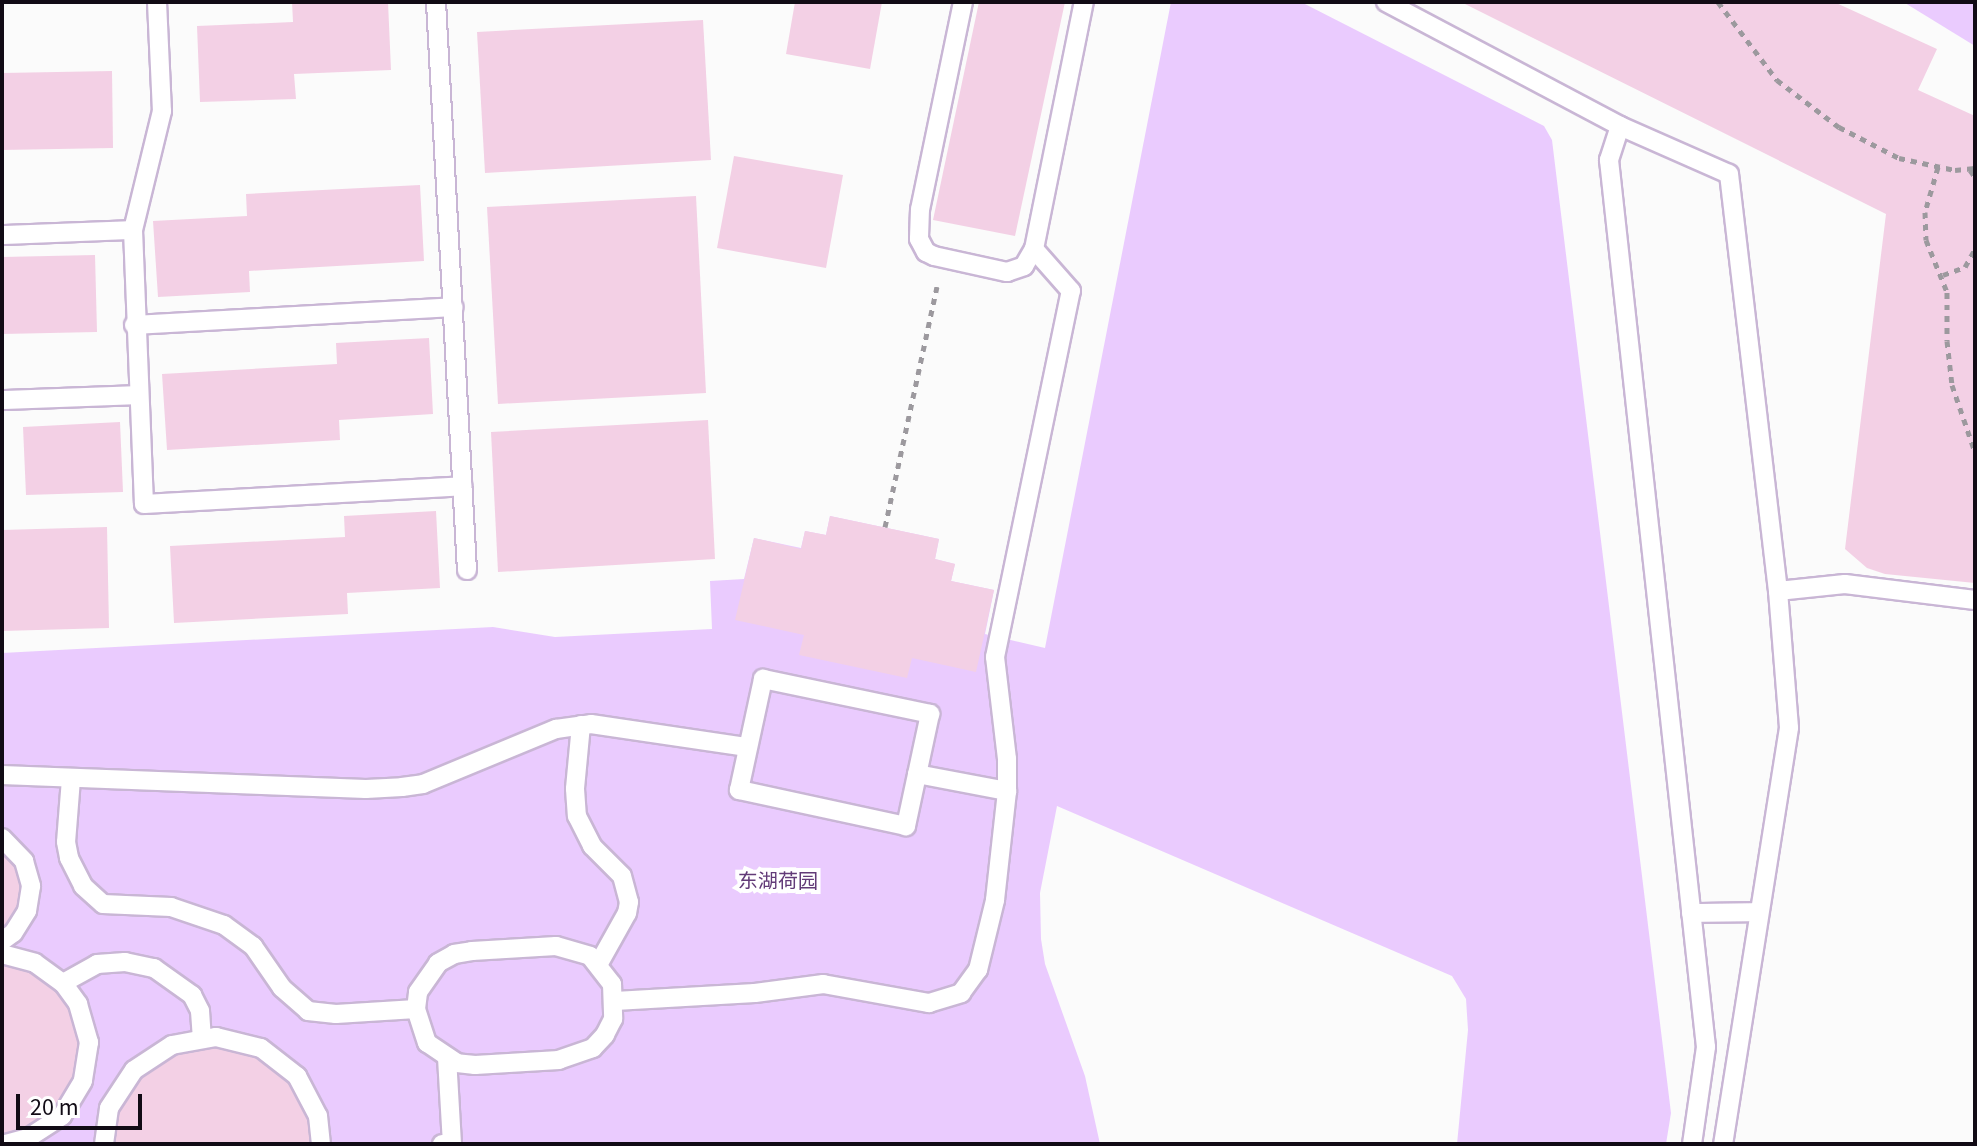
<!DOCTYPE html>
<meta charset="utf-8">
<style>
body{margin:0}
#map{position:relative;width:1977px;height:1146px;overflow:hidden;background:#fbfbfb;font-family:"Source Sans 3","Noto Sans SC",sans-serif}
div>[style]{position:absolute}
.green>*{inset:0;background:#eacbfe}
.building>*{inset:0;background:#f3d0e5}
.path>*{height:5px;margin-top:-2.5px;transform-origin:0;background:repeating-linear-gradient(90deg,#9c999e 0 6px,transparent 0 12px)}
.roads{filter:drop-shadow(2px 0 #c9b6d5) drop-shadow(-2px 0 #c9b6d5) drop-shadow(0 2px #c9b6d5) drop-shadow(0 -2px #c9b6d5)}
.service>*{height:18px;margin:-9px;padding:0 9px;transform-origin:9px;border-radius:9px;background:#fff}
span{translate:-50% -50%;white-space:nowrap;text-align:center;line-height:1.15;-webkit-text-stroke:8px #fff;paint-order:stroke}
.park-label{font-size:20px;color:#623b78}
.frame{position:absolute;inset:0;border:4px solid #110b15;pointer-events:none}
.scale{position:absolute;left:16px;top:1094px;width:126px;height:36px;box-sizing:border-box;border:4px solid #110b15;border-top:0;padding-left:10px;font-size:24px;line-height:28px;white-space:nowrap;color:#110b15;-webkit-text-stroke:6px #fff;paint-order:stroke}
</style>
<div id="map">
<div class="green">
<div style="clip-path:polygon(1171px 2px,1301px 2px,1544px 126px,1552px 140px,1671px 1113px,1666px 1144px,1457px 1144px,1468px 1030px,1466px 999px,1452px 976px,1057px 806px,1040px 893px,1041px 939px,1045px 964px,1085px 1076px,1100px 1144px,2px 1144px,2px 653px,493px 627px,555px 637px,712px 629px,710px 581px,744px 579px,754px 538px,801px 548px,805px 531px,826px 535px,830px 516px,939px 539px,935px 559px,955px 564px,951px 581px,994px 590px,985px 634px,1045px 648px)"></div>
<div style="clip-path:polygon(1904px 2px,1975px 2px,1975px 46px,1905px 3px)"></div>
</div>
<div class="building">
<div style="clip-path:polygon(292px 2px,388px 2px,391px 70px,294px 74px,296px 99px,200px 102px,197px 26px,293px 22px)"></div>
<div style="clip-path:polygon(795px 2px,882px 2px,870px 69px,786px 54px)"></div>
<div style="clip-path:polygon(979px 2px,1065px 2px,1015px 236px,933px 220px)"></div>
<div style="clip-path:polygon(1461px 2px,1834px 2px,1937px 49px,1918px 90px,1975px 116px,1975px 583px,1885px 574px,1867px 568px,1845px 549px,1886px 214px)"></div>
<div style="clip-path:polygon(703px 20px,711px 160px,485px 173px,477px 32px)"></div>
<div style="clip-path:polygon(112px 71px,113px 148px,2px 150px,2px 73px)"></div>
<div style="clip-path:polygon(734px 156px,843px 175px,826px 268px,717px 248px)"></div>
<div style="clip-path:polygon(420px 185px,424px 261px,249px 271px,250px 292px,158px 297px,153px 221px,247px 216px,246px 194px)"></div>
<div style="clip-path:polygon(696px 196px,706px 393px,498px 404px,487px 207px)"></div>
<div style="clip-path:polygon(95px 255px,97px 332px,2px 334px,2px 257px)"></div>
<div style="clip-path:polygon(429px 338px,433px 414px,339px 420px,340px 440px,167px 450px,162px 374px,337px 364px,336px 343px)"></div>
<div style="clip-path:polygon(708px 420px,715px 559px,498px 572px,491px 432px)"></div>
<div style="clip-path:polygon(120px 422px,123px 492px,26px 495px,23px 427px)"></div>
<div style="clip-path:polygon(436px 511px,440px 588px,347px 593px,348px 614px,174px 623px,170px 546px,345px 537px,344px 516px)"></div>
<div style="clip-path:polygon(830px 516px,939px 539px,935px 559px,955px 564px,951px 581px,994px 590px,976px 672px,912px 658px,907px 678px,799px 655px,804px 635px,735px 620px,754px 538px,801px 549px,805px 531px,826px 535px)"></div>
<div style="clip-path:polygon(107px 527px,109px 628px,2px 631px,2px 530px)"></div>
<div style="clip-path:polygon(2px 845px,18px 864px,24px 897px,21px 909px,2px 934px)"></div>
<div style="clip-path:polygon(2px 957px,15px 959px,64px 989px,75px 1005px,85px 1062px,59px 1114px,2px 1141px)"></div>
<div style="clip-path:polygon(216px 1043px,258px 1053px,291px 1080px,312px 1118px,315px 1144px,110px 1144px,116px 1111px,125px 1091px,155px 1061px,195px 1045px)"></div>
</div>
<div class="path">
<div style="left:1718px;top:2px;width:98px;rotate:52.9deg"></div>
<div style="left:1777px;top:80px;width:78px;rotate:37.2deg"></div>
<div style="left:1839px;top:127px;width:68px;rotate:27.3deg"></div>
<div style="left:1899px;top:158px;width:57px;rotate:12.1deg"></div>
<div style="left:1955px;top:170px;width:20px;rotate:-6deg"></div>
<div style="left:1938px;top:167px;width:47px;rotate:106.1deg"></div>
<div style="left:1925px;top:212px;width:28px;rotate:88deg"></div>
<div style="left:1926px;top:240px;width:56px;rotate:68deg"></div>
<div style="left:1947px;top:292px;width:49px;rotate:90deg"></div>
<div style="left:1947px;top:341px;width:44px;rotate:83.5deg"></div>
<div style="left:1952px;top:385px;width:71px;rotate:71.1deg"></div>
<div style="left:1970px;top:170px;width:9px;rotate:54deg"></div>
<div style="left:1943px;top:275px;width:23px;rotate:-20deg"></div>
<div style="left:1965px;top:267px;width:21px;rotate:-61deg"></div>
<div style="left:885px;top:527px;width:246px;rotate:-77.8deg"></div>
</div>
<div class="roads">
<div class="service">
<div style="left:157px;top:2px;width:109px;rotate:87.4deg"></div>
<div style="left:162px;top:111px;width:122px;rotate:103.7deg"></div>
<div style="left:133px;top:230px;width:274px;rotate:87.7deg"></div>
<div style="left:144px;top:504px;width:319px;rotate:-3.2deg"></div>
<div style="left:436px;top:2px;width:569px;rotate:86.88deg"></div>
<div style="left:963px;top:2px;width:211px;rotate:101.7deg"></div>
<div style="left:920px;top:209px;width:30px;rotate:92deg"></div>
<div style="left:919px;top:239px;width:15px;rotate:62deg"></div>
<div style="left:926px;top:252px;width:9px;rotate:27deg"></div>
<div style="left:934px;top:256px;width:75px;rotate:12.4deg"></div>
<div style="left:1007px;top:272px;width:18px;rotate:-19deg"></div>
<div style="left:1024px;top:266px;width:20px;rotate:-60deg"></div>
<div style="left:1034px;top:249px;width:252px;rotate:-78.6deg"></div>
<div style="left:1386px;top:2px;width:265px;rotate:27.9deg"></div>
<div style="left:1620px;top:126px;width:119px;rotate:23.8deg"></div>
<div style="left:1729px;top:174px;width:420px;rotate:83.3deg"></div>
<div style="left:1778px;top:591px;width:137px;rotate:85.4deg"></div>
<div style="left:1789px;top:728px;width:421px;rotate:99deg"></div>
<div style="left:1620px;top:126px;width:36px;rotate:108deg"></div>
<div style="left:1609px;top:160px;width:892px;rotate:83.76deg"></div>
<div style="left:1706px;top:1047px;width:98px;rotate:98.2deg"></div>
<div style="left:2px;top:235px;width:131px;rotate:-2.2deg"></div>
<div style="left:134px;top:325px;width:320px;rotate:-3.2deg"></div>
<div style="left:2px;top:400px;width:136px;rotate:-2.1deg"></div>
<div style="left:1778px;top:591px;width:67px;rotate:-6deg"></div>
<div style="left:1845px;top:584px;width:131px;rotate:7deg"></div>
<div style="left:763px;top:679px;width:171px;rotate:11.8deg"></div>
<div style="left:930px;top:714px;width:115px;rotate:102.1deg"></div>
<div style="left:906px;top:826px;width:171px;rotate:-167.8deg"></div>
<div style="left:739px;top:790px;width:114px;rotate:-77.8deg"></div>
<div style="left:581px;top:725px;width:64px;rotate:95.4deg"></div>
<div style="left:575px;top:789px;width:27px;rotate:86deg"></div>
<div style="left:577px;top:816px;width:34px;rotate:63deg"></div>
<div style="left:592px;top:846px;width:42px;rotate:45deg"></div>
<div style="left:622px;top:876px;width:27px;rotate:75deg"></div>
<div style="left:629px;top:902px;width:11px;rotate:100deg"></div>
<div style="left:627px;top:913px;width:57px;rotate:119.2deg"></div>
<div style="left:917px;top:774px;width:92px;rotate:10.7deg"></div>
<div style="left:2px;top:775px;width:364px;rotate:2.2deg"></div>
<div style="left:366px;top:789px;width:36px;rotate:-3deg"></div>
<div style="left:402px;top:787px;width:21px;rotate:-8deg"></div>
<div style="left:423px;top:784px;width:144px;rotate:-22.5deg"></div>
<div style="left:556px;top:729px;width:35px;rotate:-8deg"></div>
<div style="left:591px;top:724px;width:158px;rotate:8.4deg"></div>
<div style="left:71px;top:779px;width:63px;rotate:94.5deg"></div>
<div style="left:66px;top:842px;width:16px;rotate:79deg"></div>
<div style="left:69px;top:858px;width:31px;rotate:63deg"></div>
<div style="left:83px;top:886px;width:27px;rotate:42deg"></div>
<div style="left:103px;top:904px;width:68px;rotate:2.5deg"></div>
<div style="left:171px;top:907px;width:56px;rotate:18.8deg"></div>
<div style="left:224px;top:925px;width:36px;rotate:36deg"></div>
<div style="left:253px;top:946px;width:51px;rotate:55.4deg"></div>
<div style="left:282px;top:988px;width:35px;rotate:41deg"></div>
<div style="left:308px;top:1011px;width:28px;rotate:6deg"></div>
<div style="left:336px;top:1014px;width:80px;rotate:-3.6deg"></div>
<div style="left:2px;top:838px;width:32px;rotate:46deg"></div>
<div style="left:24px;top:861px;width:26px;rotate:74deg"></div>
<div style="left:31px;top:886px;width:25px;rotate:99deg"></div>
<div style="left:27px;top:911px;width:26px;rotate:122deg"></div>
<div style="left:13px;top:933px;width:14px;rotate:144deg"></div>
<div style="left:1691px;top:913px;width:68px;rotate:-0.8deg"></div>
<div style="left:556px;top:946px;width:35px;rotate:16deg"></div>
<div style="left:590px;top:956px;width:36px;rotate:52deg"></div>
<div style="left:612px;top:984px;width:35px;rotate:88deg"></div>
<div style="left:613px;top:1019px;width:18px;rotate:117deg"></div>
<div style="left:605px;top:1035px;width:18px;rotate:133deg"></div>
<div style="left:593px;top:1048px;width:36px;rotate:161deg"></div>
<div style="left:559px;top:1060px;width:84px;rotate:176.6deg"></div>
<div style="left:475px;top:1065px;width:18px;rotate:-174deg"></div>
<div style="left:457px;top:1063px;width:36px;rotate:-146deg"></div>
<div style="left:427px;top:1043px;width:36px;rotate:-108deg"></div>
<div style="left:416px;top:1009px;width:17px;rotate:-83deg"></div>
<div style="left:418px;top:992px;width:35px;rotate:-55deg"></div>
<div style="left:438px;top:963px;width:18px;rotate:-29deg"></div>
<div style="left:454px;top:954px;width:18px;rotate:-9deg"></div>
<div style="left:472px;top:951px;width:84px;rotate:-3.4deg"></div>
<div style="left:2px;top:954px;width:34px;rotate:15deg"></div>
<div style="left:35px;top:963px;width:34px;rotate:36deg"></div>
<div style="left:63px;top:983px;width:26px;rotate:54deg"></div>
<div style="left:78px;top:1004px;width:40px;rotate:74deg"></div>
<div style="left:89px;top:1042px;width:39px;rotate:99deg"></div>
<div style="left:83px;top:1081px;width:41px;rotate:121deg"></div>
<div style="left:62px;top:1116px;width:40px;rotate:147.1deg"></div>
<div style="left:28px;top:1138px;width:23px;rotate:165deg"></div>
<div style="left:63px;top:983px;width:39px;rotate:-29deg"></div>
<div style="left:97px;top:964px;width:28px;rotate:-4deg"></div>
<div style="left:125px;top:962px;width:30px;rotate:12deg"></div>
<div style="left:154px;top:968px;width:47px;rotate:35.4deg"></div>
<div style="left:192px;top:995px;width:18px;rotate:63deg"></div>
<div style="left:200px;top:1011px;width:27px;rotate:86deg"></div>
<div style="left:615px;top:1001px;width:140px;rotate:-3.3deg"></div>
<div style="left:755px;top:993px;width:69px;rotate:-7.5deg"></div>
<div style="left:823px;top:984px;width:108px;rotate:10.2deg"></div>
<div style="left:929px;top:1003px;width:34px;rotate:-17deg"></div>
<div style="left:961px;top:993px;width:29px;rotate:-54deg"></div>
<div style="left:978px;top:970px;width:72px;rotate:-76.3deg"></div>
<div style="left:995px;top:900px;width:110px;rotate:-83.7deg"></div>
<div style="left:1007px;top:791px;width:32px;rotate:-90deg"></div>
<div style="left:1007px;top:759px;width:103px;rotate:-96.7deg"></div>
<div style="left:995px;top:657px;width:374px;rotate:-78.3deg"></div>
<div style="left:1071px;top:291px;width:56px;rotate:-131.4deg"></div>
<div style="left:104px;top:1144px;width:36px;rotate:-82deg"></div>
<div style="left:109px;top:1108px;width:45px;rotate:-56.7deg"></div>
<div style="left:134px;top:1070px;width:45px;rotate:-33.3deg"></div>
<div style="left:172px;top:1045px;width:45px;rotate:-10.3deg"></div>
<div style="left:216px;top:1037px;width:46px;rotate:13.7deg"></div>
<div style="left:261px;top:1048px;width:46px;rotate:37.9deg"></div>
<div style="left:297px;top:1076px;width:45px;rotate:62.3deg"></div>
<div style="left:318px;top:1116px;width:28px;rotate:84deg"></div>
<div style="left:442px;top:1144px;width:10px"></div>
<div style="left:452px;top:1144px;width:86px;rotate:-93.3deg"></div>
</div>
</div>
<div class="park-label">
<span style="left:778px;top:882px">东湖荷园</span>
</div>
<div class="frame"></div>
<div class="scale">20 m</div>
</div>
